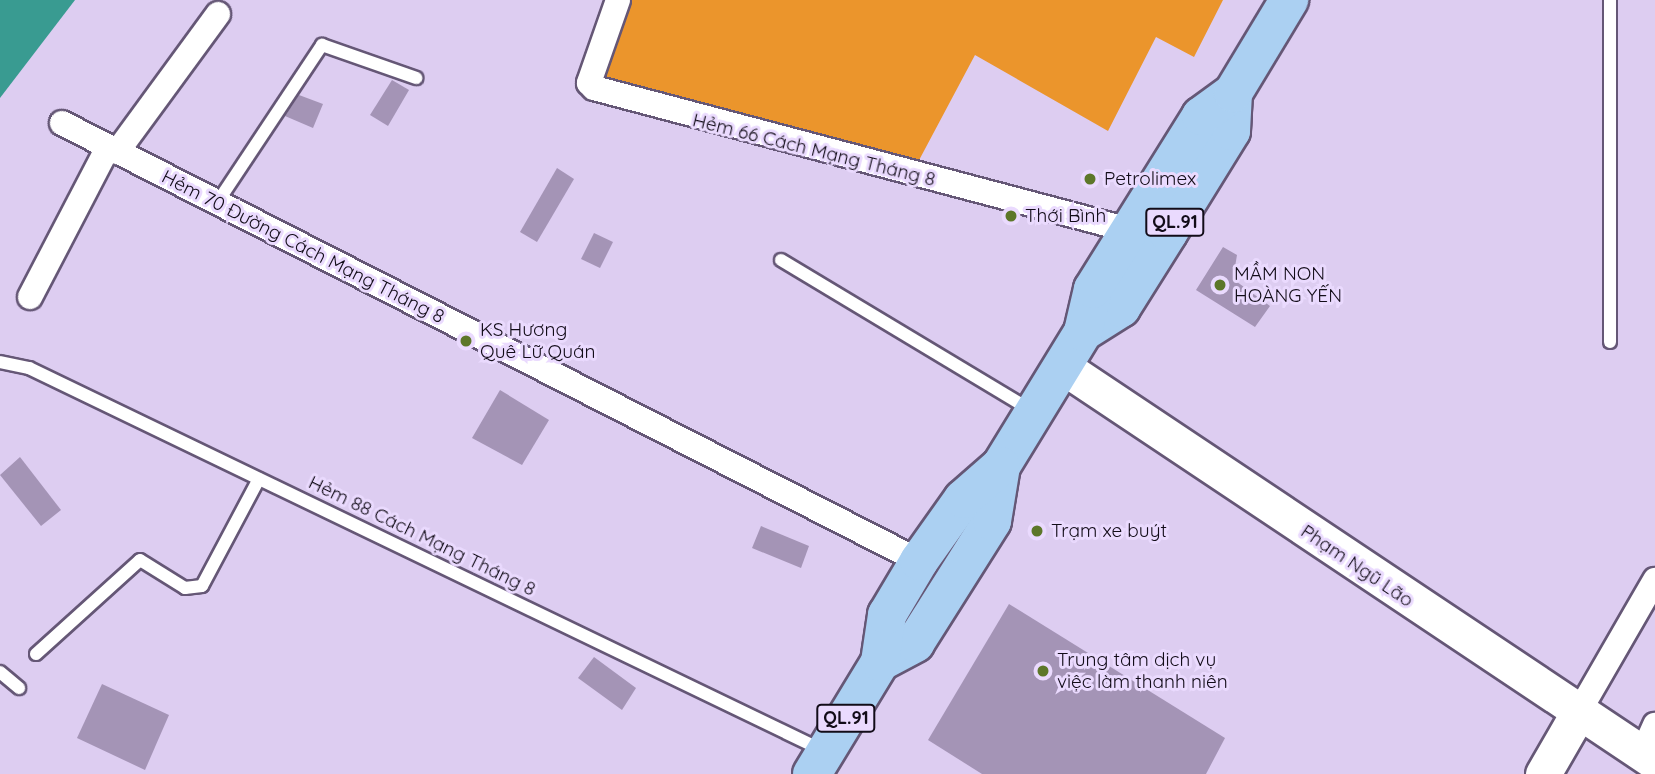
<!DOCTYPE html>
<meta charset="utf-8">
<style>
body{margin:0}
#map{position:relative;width:1655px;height:774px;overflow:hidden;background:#ddcdf1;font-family:Quicksand,sans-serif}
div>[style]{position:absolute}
.green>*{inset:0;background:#eb952c}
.water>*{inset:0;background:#399b91}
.building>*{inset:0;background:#a494b6}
.roads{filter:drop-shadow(2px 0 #655776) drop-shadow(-2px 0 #655776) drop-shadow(0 2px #655776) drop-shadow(0 -2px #655776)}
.lane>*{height:12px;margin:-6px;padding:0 6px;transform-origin:6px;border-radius:6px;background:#fff}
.street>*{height:24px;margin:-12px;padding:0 12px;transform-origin:12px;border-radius:12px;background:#fff}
.secondary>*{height:35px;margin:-17.5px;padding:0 17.5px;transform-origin:17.5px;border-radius:17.5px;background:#fff}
.highway>*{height:38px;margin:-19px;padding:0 19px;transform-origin:19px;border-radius:19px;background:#abd0f2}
.dots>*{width:19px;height:19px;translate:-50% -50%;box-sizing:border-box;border:4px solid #eadafe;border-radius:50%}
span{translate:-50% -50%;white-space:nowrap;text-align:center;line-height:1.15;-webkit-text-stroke:6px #eadafe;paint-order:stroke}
.shield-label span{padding:2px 5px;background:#eadafe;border:2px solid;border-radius:5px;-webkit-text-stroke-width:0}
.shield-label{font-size:18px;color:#120c18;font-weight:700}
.street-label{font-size:19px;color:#120c18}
.poi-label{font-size:19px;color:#120c18}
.left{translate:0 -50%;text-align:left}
</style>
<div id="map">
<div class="green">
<div style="clip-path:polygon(624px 0,1223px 0,1194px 57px,1156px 37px,1108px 131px,975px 55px,917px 164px,603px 79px)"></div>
</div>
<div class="water">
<div style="clip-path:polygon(0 0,75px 0,0 98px)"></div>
</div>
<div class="building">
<div style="clip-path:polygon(392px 80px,409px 90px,388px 126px,370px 115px)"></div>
<div style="clip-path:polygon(299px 95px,323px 104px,313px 128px,285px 116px)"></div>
<div style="clip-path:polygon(557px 168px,574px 179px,537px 242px,520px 232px)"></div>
<div style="clip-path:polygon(594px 233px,613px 242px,600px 268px,581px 259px)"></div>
<div style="clip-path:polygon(1223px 247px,1237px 255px,1233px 279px,1270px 306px,1255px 327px,1196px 290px)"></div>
<div style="clip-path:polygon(500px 390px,549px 420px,522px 465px,472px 438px)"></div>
<div style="clip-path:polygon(20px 457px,61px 510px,41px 526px,0 475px)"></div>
<div style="clip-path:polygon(761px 526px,809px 546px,801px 568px,752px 548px)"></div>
<div style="clip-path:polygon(1009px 604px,1225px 738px,1206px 774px,982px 774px,928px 740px)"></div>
<div style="clip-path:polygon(594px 657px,636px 688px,622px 710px,578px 678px)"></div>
<div style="clip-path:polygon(102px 684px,169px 715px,145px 770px,77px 738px)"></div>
</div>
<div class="roads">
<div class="lane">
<div style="left:1610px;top:0;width:342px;rotate:90deg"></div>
<div style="left:217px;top:203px;width:190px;rotate:-56.4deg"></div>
<div style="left:322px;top:45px;width:100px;rotate:19.3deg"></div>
<div style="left:781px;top:260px;width:289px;rotate:31deg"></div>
<div style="left:0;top:362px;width:30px;rotate:12deg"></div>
<div style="left:29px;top:368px;width:880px;rotate:25.72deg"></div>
<div style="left:36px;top:654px;width:140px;rotate:-42.1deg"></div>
<div style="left:140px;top:560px;width:53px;rotate:31.9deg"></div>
<div style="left:185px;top:588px;width:17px;rotate:-7deg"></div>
<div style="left:202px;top:586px;width:121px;rotate:-62deg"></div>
<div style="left:0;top:672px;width:25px;rotate:40deg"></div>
</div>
<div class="street">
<div style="left:618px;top:0;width:88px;rotate:109.3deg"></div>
<div style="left:589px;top:83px;width:7px;rotate:45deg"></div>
<div style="left:594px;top:88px;width:554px;rotate:14.86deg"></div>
<div style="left:62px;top:123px;width:962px;rotate:27.07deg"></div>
<div style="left:117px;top:152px;width:171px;rotate:-53.8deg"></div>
<div style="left:30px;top:297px;width:169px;rotate:-62.5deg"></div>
<div style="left:1577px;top:715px;width:156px;rotate:-60deg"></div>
<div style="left:1642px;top:754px;width:32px;rotate:-66deg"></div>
</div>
<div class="secondary">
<div style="left:1062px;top:366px;width:713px;rotate:33.73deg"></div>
<div style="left:1543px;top:774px;width:68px;rotate:-60deg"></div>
</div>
<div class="highway">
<div style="left:1083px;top:332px;width:45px;rotate:-32.3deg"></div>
<div style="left:1121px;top:308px;width:89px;rotate:-57.9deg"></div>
<div style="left:1168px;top:233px;width:120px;rotate:-58.3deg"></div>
<div style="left:1231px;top:131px;width:38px;rotate:-87deg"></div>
<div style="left:880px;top:662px;width:40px;rotate:-28deg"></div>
<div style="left:915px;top:643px;width:144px;rotate:-57.7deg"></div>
<div style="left:992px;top:521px;width:56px;rotate:-80.7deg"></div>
<div style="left:1001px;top:466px;width:157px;rotate:-58.5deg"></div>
<div style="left:1083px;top:332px;width:44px;rotate:-76.9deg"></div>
<div style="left:1093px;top:289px;width:204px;rotate:-58deg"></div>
<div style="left:1201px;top:116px;width:39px;rotate:-36deg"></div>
<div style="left:1233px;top:93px;width:109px;rotate:-58.9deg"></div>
<div style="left:812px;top:774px;width:131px;rotate:-58.7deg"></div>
<div style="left:880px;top:662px;width:48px;rotate:-81.5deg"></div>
<div style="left:887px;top:615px;width:63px;rotate:-59.3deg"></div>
<div style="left:919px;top:561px;width:76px;rotate:-54.6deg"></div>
<div style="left:963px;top:499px;width:50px;rotate:-41deg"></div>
</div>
</div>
<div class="dots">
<div style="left:1090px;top:179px;background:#5d772a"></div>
<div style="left:1011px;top:216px;background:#5d772a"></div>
<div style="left:1220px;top:285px;background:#5d772a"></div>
<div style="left:466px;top:341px;background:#5d772a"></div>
<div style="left:1037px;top:531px;background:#5d772a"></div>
<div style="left:1043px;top:671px;background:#5d772a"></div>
</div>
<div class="shield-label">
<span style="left:1175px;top:222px">QL.91</span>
<span style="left:846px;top:718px">QL.91</span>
</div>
<div class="street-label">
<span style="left:814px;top:150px;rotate:14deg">Hẻm 66 Cách Mạng Tháng 8</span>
<span style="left:303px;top:247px;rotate:27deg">Hẻm 70 Đường Cách Mạng Tháng 8</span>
<span style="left:422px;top:536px;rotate:26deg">Hẻm 88 Cách Mạng Tháng 8</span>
<span style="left:1357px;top:566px;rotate:34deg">Phạm Ngũ Lão</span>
</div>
<div class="poi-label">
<span class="left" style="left:1104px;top:179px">Petrolimex</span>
<span class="left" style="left:1025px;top:216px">Thới Bình</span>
<span class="left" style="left:1234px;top:285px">MẦM NON<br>HOÀNG YẾN</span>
<span class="left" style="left:480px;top:341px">KS Hương<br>Quê Lữ Quán</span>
<span class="left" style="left:1051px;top:531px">Trạm xe buýt</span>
<span class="left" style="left:1057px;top:671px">Trung tâm dịch vụ<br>việc làm thanh niên</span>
</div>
</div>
